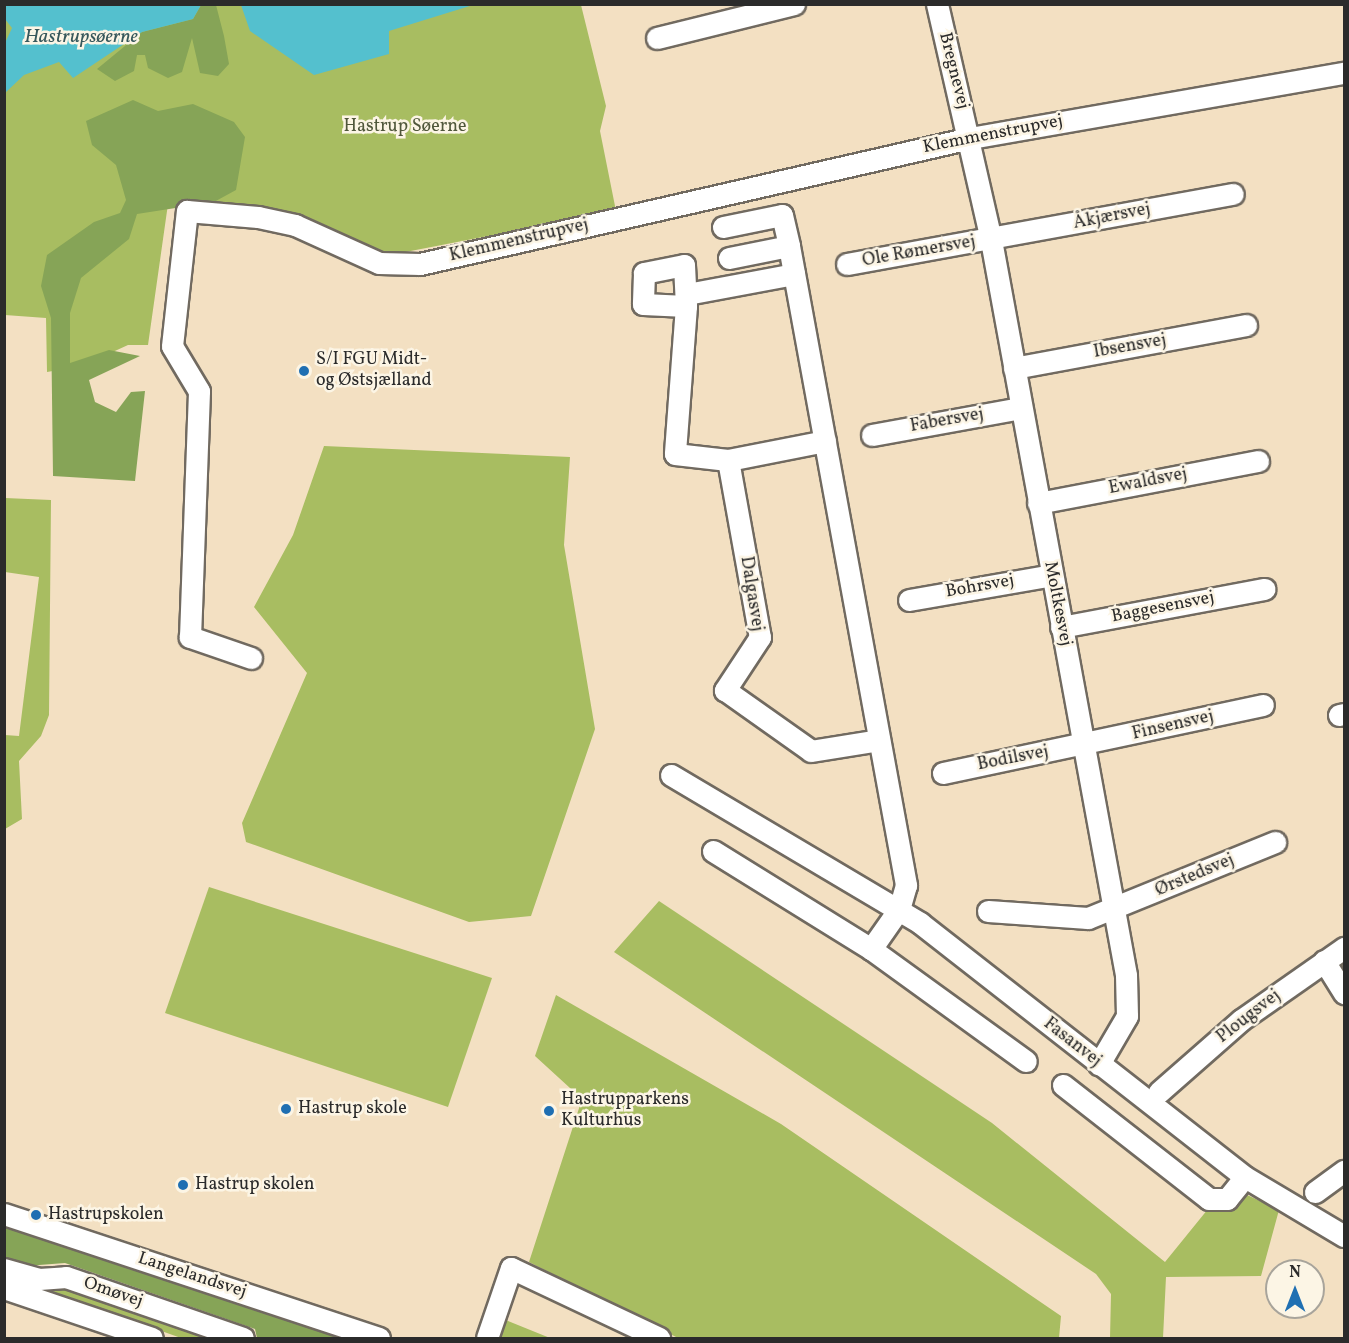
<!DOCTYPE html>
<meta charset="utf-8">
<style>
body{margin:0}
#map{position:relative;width:1349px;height:1343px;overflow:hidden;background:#f3e0c2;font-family:Vollkorn,serif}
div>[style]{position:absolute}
.green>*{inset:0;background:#a8bd61}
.forest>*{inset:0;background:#86a457}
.water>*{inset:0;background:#54c0ce}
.roads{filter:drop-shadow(2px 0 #716a60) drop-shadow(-2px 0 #716a60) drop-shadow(0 2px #716a60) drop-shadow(0 -2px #716a60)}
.minor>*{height:21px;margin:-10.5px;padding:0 10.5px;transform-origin:10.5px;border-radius:10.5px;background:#fff}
.dots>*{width:16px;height:16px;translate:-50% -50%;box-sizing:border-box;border:3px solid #fcf5e5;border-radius:50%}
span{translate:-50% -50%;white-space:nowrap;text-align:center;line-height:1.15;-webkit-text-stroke:5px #fcf5e5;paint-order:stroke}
.street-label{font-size:18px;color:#2b2b2b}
.park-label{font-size:18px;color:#50573b}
.poi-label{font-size:18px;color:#2b2b2b}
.left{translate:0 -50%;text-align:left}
.water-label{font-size:20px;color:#37585c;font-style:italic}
.frame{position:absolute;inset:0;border:6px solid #2b2b2b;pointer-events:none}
.north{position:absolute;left:1265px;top:1259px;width:60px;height:60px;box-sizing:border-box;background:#fcf5e5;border:2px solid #a8a49b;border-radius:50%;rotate:0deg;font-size:16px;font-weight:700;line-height:24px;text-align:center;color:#2b2b2b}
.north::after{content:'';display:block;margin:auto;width:21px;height:27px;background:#1f6fb2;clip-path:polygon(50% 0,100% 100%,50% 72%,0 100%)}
</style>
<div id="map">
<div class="green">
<div style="clip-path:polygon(4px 5px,581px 5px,606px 106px,600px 131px,616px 211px,390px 255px,286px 211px,168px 204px,148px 345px,128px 345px,82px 366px,47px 372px,46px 318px,5px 315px)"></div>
<div style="clip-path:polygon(324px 446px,570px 457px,564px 545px,595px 729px,531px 916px,469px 922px,246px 842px,242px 823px,307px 673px,254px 607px,293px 535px)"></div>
<div style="clip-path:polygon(5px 498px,51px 500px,49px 715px,41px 736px,19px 761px,22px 819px,5px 829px,5px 735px,19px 736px,39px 577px,5px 572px)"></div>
<div style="clip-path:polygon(209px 887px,492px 978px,448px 1107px,165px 1013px)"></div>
<div style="clip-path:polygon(659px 901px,992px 1123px,1165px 1262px,1208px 1209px,1222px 1209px,1243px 1193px,1279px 1210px,1261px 1276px,1166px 1277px,1163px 1338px,1110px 1338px,1111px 1294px,1096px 1274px,614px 952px)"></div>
<div style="clip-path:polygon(556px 995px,781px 1124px,1061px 1316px,1059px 1338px,678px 1338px,529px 1262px,582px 1099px,535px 1056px)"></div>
<div style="clip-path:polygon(5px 1275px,63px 1282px,209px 1338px,181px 1338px)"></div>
<div style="clip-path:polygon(503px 1319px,550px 1338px,497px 1338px)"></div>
</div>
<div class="forest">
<div style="clip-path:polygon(201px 5px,216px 5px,224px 36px,229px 64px,218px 76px,200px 73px,192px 38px,182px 72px,168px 78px,148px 68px,145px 55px,137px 55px,134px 71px,115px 81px,97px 69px,142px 32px,193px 19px)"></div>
<div style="clip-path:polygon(133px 100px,158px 111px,193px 104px,234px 122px,245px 137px,236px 190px,214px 202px,137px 214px,129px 239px,81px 278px,70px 313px,70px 363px,109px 350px,140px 356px,89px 380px,95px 402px,116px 412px,131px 392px,145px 391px,135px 481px,53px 476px,51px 318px,41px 286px,47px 255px,94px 222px,120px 213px,126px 200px,116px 165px,92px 145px,86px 121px)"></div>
<div style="clip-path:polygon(4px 1227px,54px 1241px,343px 1338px,257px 1338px,255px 1329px,65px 1263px,26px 1266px,5px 1258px)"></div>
</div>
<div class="water">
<div style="clip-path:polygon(5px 4px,201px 4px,201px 5px,193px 19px,142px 32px,73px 78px,59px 62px,24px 75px,5px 93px,5px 43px,12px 28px,5px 19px)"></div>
<div style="clip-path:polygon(241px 5px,241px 4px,473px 5px,389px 31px,389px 54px,314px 75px,250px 31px)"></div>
</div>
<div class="roads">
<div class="minor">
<div style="left:937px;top:4px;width:242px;rotate:77.1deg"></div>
<div style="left:991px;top:240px;width:747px;rotate:79.59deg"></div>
<div style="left:1126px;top:975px;width:41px;rotate:88.6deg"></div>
<div style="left:1127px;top:1016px;width:56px;rotate:120.3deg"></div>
<div style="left:657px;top:38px;width:141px;rotate:-13.9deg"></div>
<div style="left:723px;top:227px;width:60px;rotate:-11.5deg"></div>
<div style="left:782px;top:215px;width:32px;rotate:77deg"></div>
<div style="left:729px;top:258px;width:61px;rotate:-11.3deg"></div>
<div style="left:789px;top:246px;width:650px;rotate:79.62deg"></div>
<div style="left:906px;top:885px;width:25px;rotate:106deg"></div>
<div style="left:899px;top:909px;width:49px;rotate:125deg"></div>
<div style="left:847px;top:264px;width:392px;rotate:-10.3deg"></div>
<div style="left:687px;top:294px;width:109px;rotate:-10.6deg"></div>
<div style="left:686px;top:306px;width:41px;rotate:-92.8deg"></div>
<div style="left:684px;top:265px;width:41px;rotate:168.7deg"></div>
<div style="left:644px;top:273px;width:31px;rotate:92deg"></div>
<div style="left:643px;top:304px;width:43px;rotate:2.7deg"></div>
<div style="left:686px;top:306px;width:148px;rotate:94.3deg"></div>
<div style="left:675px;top:454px;width:53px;rotate:6.5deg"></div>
<div style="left:1014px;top:368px;width:236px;rotate:-10.5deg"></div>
<div style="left:872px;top:435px;width:151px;rotate:-10.3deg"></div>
<div style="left:825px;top:441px;width:99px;rotate:168.9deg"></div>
<div style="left:728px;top:460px;width:180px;rotate:79.8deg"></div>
<div style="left:760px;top:637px;width:64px;rotate:123.4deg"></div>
<div style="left:725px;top:690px;width:105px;rotate:35.3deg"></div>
<div style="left:811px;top:751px;width:69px;rotate:-9.2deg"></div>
<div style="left:1038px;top:503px;width:224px;rotate:-10.8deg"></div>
<div style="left:909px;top:600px;width:145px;rotate:-9.9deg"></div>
<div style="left:1061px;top:627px;width:207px;rotate:-10.6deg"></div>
<div style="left:251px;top:658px;width:65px;rotate:-161deg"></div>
<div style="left:190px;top:637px;width:246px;rotate:-87.9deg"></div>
<div style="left:199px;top:391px;width:52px;rotate:-121deg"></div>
<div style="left:172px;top:346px;width:136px;rotate:-83.7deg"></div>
<div style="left:187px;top:211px;width:71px;rotate:4.8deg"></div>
<div style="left:258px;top:217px;width:38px;rotate:12deg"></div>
<div style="left:295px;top:225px;width:92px;rotate:24.3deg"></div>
<div style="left:379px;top:263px;width:41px;rotate:1.4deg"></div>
<div style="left:420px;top:264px;width:564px;rotate:-12.9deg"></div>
<div style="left:970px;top:138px;width:380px;rotate:-9.9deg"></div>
<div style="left:1339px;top:715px;width:5px;rotate:-11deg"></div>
<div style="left:943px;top:773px;width:327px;rotate:-12deg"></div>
<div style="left:671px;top:775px;width:290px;rotate:30.7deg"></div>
<div style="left:920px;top:923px;width:412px;rotate:38deg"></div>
<div style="left:1245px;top:1177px;width:115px;rotate:30.8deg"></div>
<div style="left:713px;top:851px;width:186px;rotate:31.8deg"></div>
<div style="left:871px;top:949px;width:191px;rotate:35.9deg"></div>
<div style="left:988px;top:911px;width:100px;rotate:4deg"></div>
<div style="left:1088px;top:918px;width:202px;rotate:-22.1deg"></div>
<div style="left:1324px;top:961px;width:38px;rotate:58deg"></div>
<div style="left:1063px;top:1085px;width:185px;rotate:38deg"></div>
<div style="left:1209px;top:1199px;width:18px"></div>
<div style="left:1227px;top:1199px;width:28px;rotate:-51deg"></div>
<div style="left:1159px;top:1092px;width:109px;rotate:-41.3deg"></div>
<div style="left:1241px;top:1020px;width:126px;rotate:-35deg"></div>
<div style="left:1315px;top:1192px;width:36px;rotate:-36deg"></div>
<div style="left:4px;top:1214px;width:395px;rotate:18.3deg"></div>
<div style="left:4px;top:1269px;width:36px;rotate:16deg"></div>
<div style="left:39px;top:1279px;width:27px;rotate:-4deg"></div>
<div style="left:66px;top:1277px;width:187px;rotate:19deg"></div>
<div style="left:4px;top:1288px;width:156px;rotate:18.7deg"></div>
<div style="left:487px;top:1338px;width:74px;rotate:-71.1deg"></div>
<div style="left:511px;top:1268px;width:164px;rotate:25.3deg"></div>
</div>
</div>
<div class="dots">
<div style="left:304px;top:371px;background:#1f6fb2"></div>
<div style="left:286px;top:1109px;background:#1f6fb2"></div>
<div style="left:549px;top:1111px;background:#1f6fb2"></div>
<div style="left:183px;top:1185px;background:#1f6fb2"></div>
<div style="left:36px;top:1215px;background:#1f6fb2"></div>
</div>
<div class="street-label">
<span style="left:953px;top:71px;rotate:76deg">Bregnevej</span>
<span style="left:993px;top:135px;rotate:-11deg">Klemmenstrupvej</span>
<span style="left:1112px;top:217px;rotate:-11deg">Åkjærsvej</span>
<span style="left:519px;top:241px;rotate:-13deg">Klemmenstrupvej</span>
<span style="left:919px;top:252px;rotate:-10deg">Ole Rømersvej</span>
<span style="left:1130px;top:347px;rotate:-10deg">Ibsensvej</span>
<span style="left:947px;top:421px;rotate:-10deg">Fabersvej</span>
<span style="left:1148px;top:482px;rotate:-11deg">Ewaldsvej</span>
<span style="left:980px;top:587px;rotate:-10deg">Bohrsvej</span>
<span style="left:751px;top:594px;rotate:81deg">Dalgasvej</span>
<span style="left:1057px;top:604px;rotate:79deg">Moltkesvej</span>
<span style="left:1163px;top:608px;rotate:-11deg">Baggesensvej</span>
<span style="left:1173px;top:726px;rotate:-13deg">Finsensvej</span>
<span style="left:1013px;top:759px;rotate:-11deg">Bodilsvej</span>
<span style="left:1195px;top:876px;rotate:-23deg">Ørstedsvej</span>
<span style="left:1249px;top:1017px;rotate:-38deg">Plougsvej</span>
<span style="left:1072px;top:1043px;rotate:38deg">Fasanvej</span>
<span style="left:192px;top:1276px;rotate:18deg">Langelandsvej</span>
<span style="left:113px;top:1293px;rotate:19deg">Omøvej</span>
</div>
<div class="park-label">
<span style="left:405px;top:127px">Hastrup Søerne</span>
</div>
<div class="poi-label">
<span class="left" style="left:316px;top:371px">S/I FGU Midt-<br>og Østsjælland</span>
<span class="left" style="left:561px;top:1111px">Hastrupparkens<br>Kulturhus</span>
<span class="left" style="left:298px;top:1109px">Hastrup skole</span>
<span class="left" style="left:195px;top:1185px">Hastrup skolen</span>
<span class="left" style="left:48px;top:1215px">Hastrupskolen</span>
</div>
<div class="water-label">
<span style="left:81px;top:37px">Hastrupsøerne</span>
</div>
<div class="frame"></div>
<div class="north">N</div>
</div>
